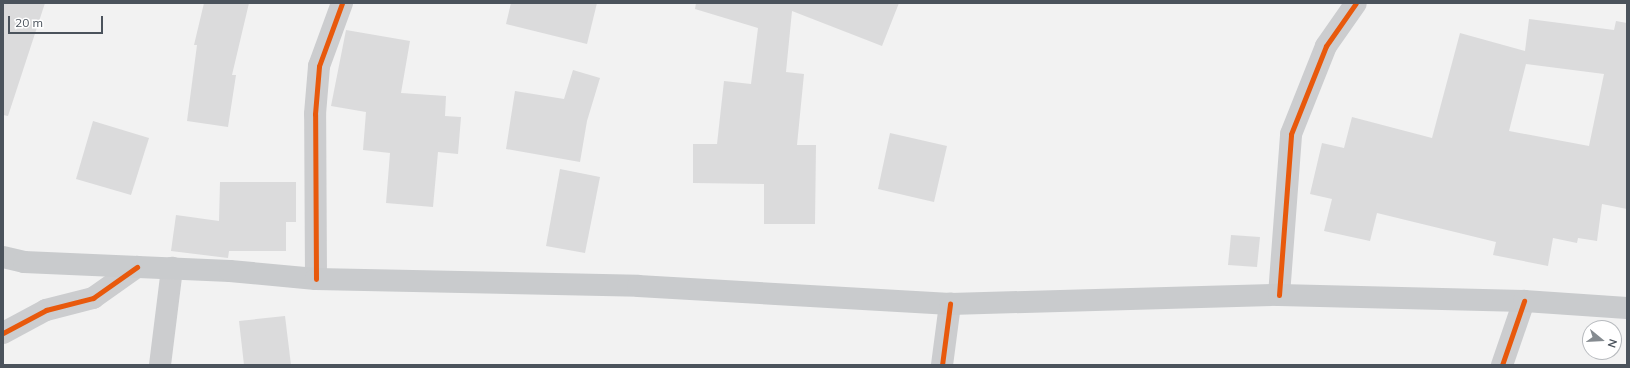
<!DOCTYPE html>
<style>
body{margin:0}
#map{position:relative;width:1630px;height:368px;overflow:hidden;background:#f2f2f2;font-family:Mulish,sans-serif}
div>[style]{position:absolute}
.building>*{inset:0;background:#dbdbdc}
.minor>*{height:22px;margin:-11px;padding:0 11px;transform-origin:11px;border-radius:11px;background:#cccdcf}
.major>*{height:22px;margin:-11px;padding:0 11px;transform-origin:11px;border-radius:11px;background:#c9cbcd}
.cycleway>*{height:5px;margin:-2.5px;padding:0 2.5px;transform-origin:2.5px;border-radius:2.5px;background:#e8590c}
span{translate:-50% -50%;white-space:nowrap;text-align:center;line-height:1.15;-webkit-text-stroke:4px #fff;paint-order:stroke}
.frame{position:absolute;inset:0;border:4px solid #4b535c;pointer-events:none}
.north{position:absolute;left:1582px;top:320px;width:40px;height:40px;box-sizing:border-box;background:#fff;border:1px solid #b7babe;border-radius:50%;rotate:108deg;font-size:11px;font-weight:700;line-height:16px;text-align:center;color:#4b535c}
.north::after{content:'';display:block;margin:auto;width:14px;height:18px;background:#858b90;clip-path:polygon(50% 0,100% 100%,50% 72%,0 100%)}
.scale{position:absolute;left:8px;top:16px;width:95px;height:18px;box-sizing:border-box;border:2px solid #4b535c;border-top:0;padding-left:5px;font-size:12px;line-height:14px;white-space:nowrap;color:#4b535c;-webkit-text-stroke:3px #fff;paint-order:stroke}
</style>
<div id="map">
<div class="building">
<div style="clip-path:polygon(3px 3px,45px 3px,8px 116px,3px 115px)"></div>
<div style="clip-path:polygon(204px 3px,249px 3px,232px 75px,236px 75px,228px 127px,187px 121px,197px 45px,194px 45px)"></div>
<div style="clip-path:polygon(511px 3px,597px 3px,587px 44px,506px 24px)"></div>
<div style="clip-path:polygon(696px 3px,899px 3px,882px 46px,792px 11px,786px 72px,804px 74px,797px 145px,816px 145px,815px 224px,764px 224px,764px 184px,693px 183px,693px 144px,717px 144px,724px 81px,751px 84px,758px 28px,695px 9px)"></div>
<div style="clip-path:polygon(evenodd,1529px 19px,1614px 30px,1616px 21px,1627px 23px,1627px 209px,1602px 204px,1597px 241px,1578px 238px,1577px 243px,1553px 238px,1548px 266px,1493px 255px,1496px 242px,1377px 213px,1370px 241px,1324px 231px,1332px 199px,1310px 194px,1322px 143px,1344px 148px,1352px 117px,1432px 138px,1460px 33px,1525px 51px,1529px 19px,1526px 64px,1604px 74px,1589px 146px,1509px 131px,1526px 64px)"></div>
<div style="clip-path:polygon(346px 30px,410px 41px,401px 93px,446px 96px,445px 116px,461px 117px,458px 154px,438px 152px,433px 207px,386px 203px,390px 153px,363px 150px,366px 112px,331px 106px)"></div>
<div style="clip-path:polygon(573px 70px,600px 78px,587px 121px,580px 162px,506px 149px,515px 91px,564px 99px)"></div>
<div style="clip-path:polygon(93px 121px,149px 138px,131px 195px,76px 179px)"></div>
<div style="clip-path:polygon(890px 133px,947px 146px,934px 202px,878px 189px)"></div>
<div style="clip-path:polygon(560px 169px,600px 177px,585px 253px,546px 246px)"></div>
<div style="clip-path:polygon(220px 182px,296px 182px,296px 222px,286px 222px,286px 251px,229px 251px,228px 258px,171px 251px,176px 215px,219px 221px)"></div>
<div style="clip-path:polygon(1231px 235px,1260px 237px,1257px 267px,1228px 265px)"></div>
<div style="clip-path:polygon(285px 316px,291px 365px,244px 365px,239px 321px)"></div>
</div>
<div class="minor">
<div style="left:316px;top:279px;width:165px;rotate:-90.3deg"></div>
<div style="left:315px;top:114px;width:48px;rotate:-85.2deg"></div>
<div style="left:319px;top:66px;width:67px;rotate:-69.9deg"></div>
<div style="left:1279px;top:295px;width:161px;rotate:-85.7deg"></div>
<div style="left:1291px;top:134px;width:95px;rotate:-68.3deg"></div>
<div style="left:1326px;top:46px;width:52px;rotate:-55.1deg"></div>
<div style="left:3px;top:333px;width:49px;rotate:-28.1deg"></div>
<div style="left:46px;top:310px;width:49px;rotate:-14.3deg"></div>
<div style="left:93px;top:298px;width:54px;rotate:-35.2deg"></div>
<div style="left:160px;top:365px;width:98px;rotate:-82.9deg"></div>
<div style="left:942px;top:365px;width:62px;rotate:-82.5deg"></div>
<div style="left:1502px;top:365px;width:68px;rotate:-71deg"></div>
</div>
<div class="major">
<div style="left:3px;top:257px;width:22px;rotate:13deg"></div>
<div style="left:24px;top:262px;width:206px;rotate:2.5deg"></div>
<div style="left:230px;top:271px;width:86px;rotate:5.3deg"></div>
<div style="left:316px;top:279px;width:322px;rotate:1.2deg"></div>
<div style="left:638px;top:286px;width:313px;rotate:3.3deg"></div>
<div style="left:950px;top:304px;width:329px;rotate:-1.6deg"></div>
<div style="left:1279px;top:295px;width:245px;rotate:1.4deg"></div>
<div style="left:1524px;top:301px;width:103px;rotate:3.9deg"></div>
</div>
<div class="cycleway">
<div style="left:316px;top:279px;width:165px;rotate:-90.3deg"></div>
<div style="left:315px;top:114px;width:48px;rotate:-85.2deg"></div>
<div style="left:319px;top:66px;width:67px;rotate:-69.9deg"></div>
<div style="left:1279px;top:295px;width:161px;rotate:-85.7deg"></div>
<div style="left:1291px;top:134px;width:95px;rotate:-68.3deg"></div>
<div style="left:1326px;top:46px;width:52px;rotate:-55.1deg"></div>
<div style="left:3px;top:333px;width:49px;rotate:-28.1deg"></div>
<div style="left:46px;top:310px;width:49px;rotate:-14.3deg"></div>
<div style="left:93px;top:298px;width:54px;rotate:-35.2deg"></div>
<div style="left:942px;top:365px;width:62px;rotate:-82.5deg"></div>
<div style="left:1502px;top:365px;width:68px;rotate:-71deg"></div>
</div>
<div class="frame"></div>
<div class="north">N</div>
<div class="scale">20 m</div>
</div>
